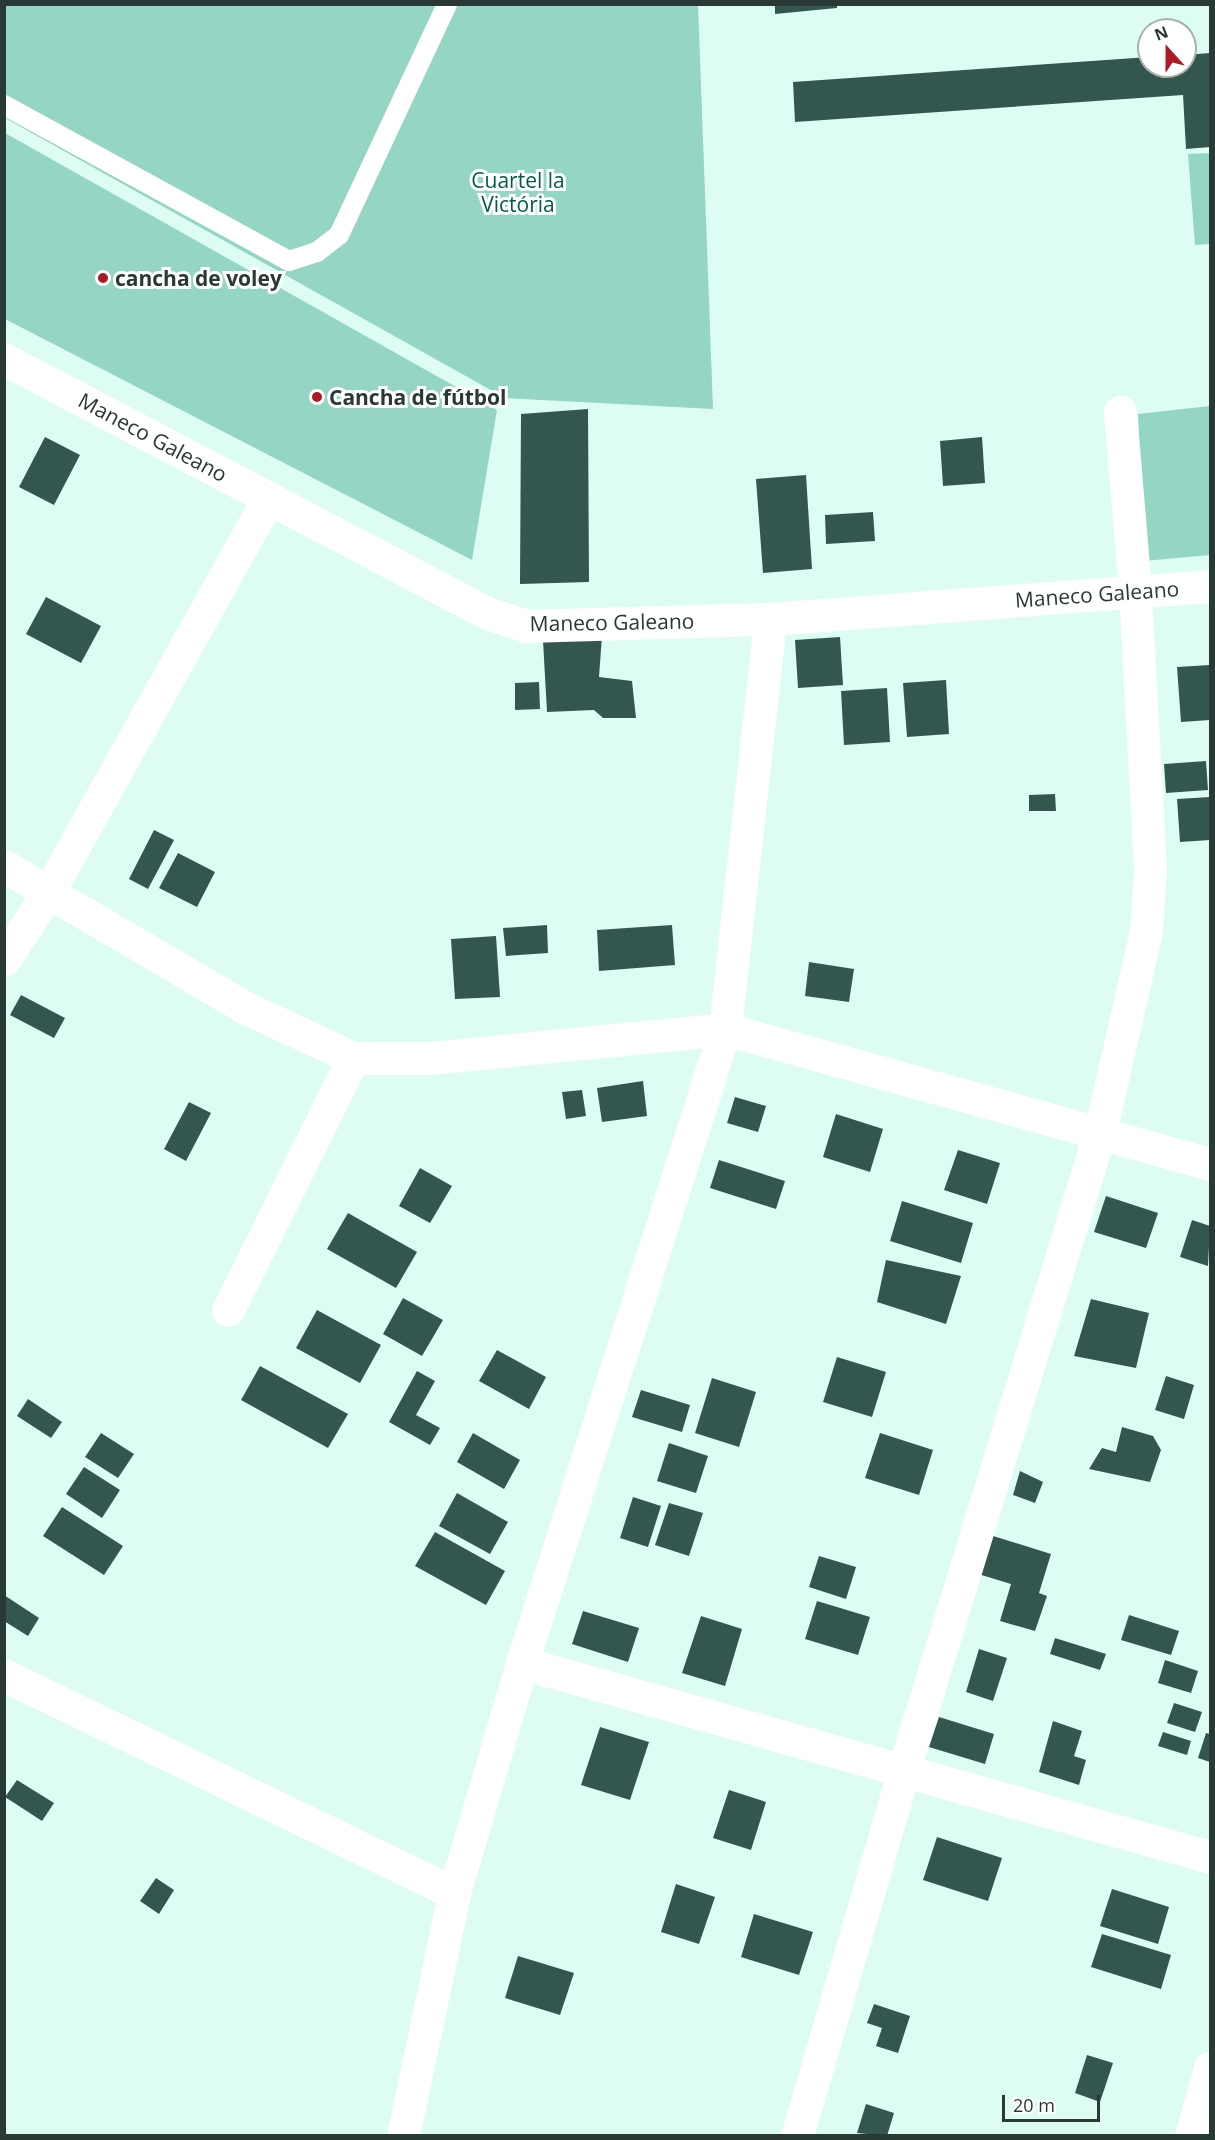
<!DOCTYPE html>
<meta charset="utf-8">
<style>
body{margin:0}
#map{position:relative;width:1215px;height:2140px;overflow:hidden;background:#ddfdf4;font-family:"Open Sans",sans-serif}
div>[style]{position:absolute}
.green>*{inset:0;background:#94d5c3}
.building>*{inset:0;background:#33574e}
.service>*{height:20px;margin:-10px;padding:0 10px;transform-origin:10px;border-radius:10px;background:#fff}
.minor>*{height:33px;margin:-16.5px;padding:0 16.5px;transform-origin:16.5px;border-radius:16.5px;background:#fff}
.dots>*{width:16px;height:16px;translate:-50% -50%;box-sizing:border-box;border:3px solid #fff;border-radius:50%}
span{translate:-50% -50%;white-space:nowrap;text-align:center;line-height:1.15;-webkit-text-stroke:6px #fff;paint-order:stroke}
.park-label{font-size:21px;color:#005b4b}
.poi-label{font-size:21px;color:#293935;font-weight:700}
.left{translate:0 -50%;text-align:left}
.street-label{font-size:21px;color:#293935}
.frame{position:absolute;inset:0;border:6px solid #293935;pointer-events:none}
.north{position:absolute;left:1137px;top:18px;width:60px;height:60px;box-sizing:border-box;background:#fff;border:2px solid #a9b0ae;border-radius:50%;rotate:339deg;font-size:16px;font-weight:700;line-height:24px;text-align:center;color:#293935}
.north::after{content:'';display:block;margin:auto;width:21px;height:27px;background:#ad1a23;clip-path:polygon(50% 0,100% 100%,50% 72%,0 100%)}
.scale{position:absolute;left:1002px;top:2095px;width:98px;height:27px;box-sizing:border-box;border:3px solid #293935;border-top:0;padding-left:8px;font-size:18px;line-height:21px;white-space:nowrap;color:#293935;-webkit-text-stroke:4px #fff;paint-order:stroke}
</style>
<div id="map">
<div class="green">
<div style="clip-path:polygon(5px 5px,698px 5px,713px 409px,505px 398px,5px 118px)"></div>
<div style="clip-path:polygon(5px 133px,497px 410px,472px 560px,5px 319px)"></div>
<div style="clip-path:polygon(1210px 153px,1210px 244px,1195px 245px,1188px 154px)"></div>
<div style="clip-path:polygon(1210px 406px,1210px 555px,1144px 561px,1138px 414px)"></div>
</div>
<div class="building">
<div style="clip-path:polygon(775px 4px,837px 4px,837px 8px,775px 14px)"></div>
<div style="clip-path:polygon(1210px 53px,1210px 147px,1186px 149px,1183px 95px,795px 122px,793px 82px,1149px 57px,1149px 66px,1185px 66px,1185px 55px)"></div>
<div style="clip-path:polygon(588px 409px,589px 582px,520px 584px,521px 414px)"></div>
<div style="clip-path:polygon(45px 437px,80px 455px,54px 505px,19px 487px)"></div>
<div style="clip-path:polygon(982px 437px,985px 483px,943px 486px,940px 441px)"></div>
<div style="clip-path:polygon(806px 475px,812px 569px,763px 573px,756px 479px)"></div>
<div style="clip-path:polygon(873px 512px,875px 541px,826px 544px,825px 515px)"></div>
<div style="clip-path:polygon(46px 597px,101px 626px,81px 663px,26px 634px)"></div>
<div style="clip-path:polygon(602px 636px,599px 677px,632px 681px,636px 718px,603px 718px,594px 710px,547px 712px,543px 641px)"></div>
<div style="clip-path:polygon(840px 637px,843px 685px,798px 688px,795px 640px)"></div>
<div style="clip-path:polygon(1210px 665px,1210px 720px,1181px 722px,1177px 667px)"></div>
<div style="clip-path:polygon(946px 680px,949px 734px,907px 737px,903px 683px)"></div>
<div style="clip-path:polygon(539px 682px,540px 709px,515px 710px,515px 683px)"></div>
<div style="clip-path:polygon(887px 688px,890px 742px,844px 745px,841px 691px)"></div>
<div style="clip-path:polygon(1206px 761px,1208px 790px,1166px 793px,1164px 764px)"></div>
<div style="clip-path:polygon(1055px 794px,1056px 811px,1029px 811px,1029px 795px)"></div>
<div style="clip-path:polygon(1210px 797px,1210px 840px,1180px 842px,1177px 799px)"></div>
<div style="clip-path:polygon(154px 830px,174px 840px,148px 889px,129px 879px)"></div>
<div style="clip-path:polygon(178px 853px,215px 872px,197px 907px,159px 888px)"></div>
<div style="clip-path:polygon(547px 925px,548px 953px,506px 956px,503px 928px)"></div>
<div style="clip-path:polygon(672px 925px,675px 965px,599px 971px,597px 930px)"></div>
<div style="clip-path:polygon(496px 936px,500px 997px,455px 999px,451px 939px)"></div>
<div style="clip-path:polygon(809px 962px,854px 969px,849px 1002px,805px 996px)"></div>
<div style="clip-path:polygon(21px 995px,65px 1018px,54px 1038px,10px 1015px)"></div>
<div style="clip-path:polygon(643px 1081px,647px 1116px,602px 1122px,597px 1088px)"></div>
<div style="clip-path:polygon(582px 1090px,586px 1116px,566px 1119px,562px 1092px)"></div>
<div style="clip-path:polygon(735px 1097px,766px 1106px,758px 1132px,727px 1123px)"></div>
<div style="clip-path:polygon(189px 1102px,211px 1113px,186px 1161px,164px 1149px)"></div>
<div style="clip-path:polygon(836px 1114px,883px 1129px,870px 1172px,823px 1157px)"></div>
<div style="clip-path:polygon(958px 1150px,1000px 1163px,987px 1204px,944px 1190px)"></div>
<div style="clip-path:polygon(719px 1160px,785px 1181px,776px 1209px,710px 1188px)"></div>
<div style="clip-path:polygon(420px 1168px,452px 1186px,430px 1223px,399px 1206px)"></div>
<div style="clip-path:polygon(1106px 1196px,1158px 1213px,1146px 1248px,1094px 1232px)"></div>
<div style="clip-path:polygon(902px 1201px,973px 1223px,961px 1263px,890px 1241px)"></div>
<div style="clip-path:polygon(348px 1213px,417px 1252px,396px 1288px,327px 1249px)"></div>
<div style="clip-path:polygon(1192px 1220px,1210px 1226px,1208px 1266px,1180px 1257px)"></div>
<div style="clip-path:polygon(886px 1260px,961px 1276px,946px 1324px,877px 1302px)"></div>
<div style="clip-path:polygon(403px 1298px,443px 1320px,422px 1356px,383px 1334px)"></div>
<div style="clip-path:polygon(1091px 1299px,1149px 1313px,1136px 1368px,1074px 1356px)"></div>
<div style="clip-path:polygon(317px 1310px,381px 1345px,360px 1383px,296px 1348px)"></div>
<div style="clip-path:polygon(497px 1350px,546px 1377px,529px 1409px,479px 1381px)"></div>
<div style="clip-path:polygon(837px 1357px,886px 1372px,872px 1417px,823px 1402px)"></div>
<div style="clip-path:polygon(260px 1366px,348px 1414px,328px 1448px,241px 1400px)"></div>
<div style="clip-path:polygon(417px 1371px,435px 1381px,416px 1415px,440px 1428px,430px 1445px,389px 1422px)"></div>
<div style="clip-path:polygon(1166px 1376px,1194px 1385px,1184px 1419px,1155px 1410px)"></div>
<div style="clip-path:polygon(712px 1378px,756px 1392px,739px 1447px,695px 1433px)"></div>
<div style="clip-path:polygon(641px 1390px,690px 1405px,682px 1432px,632px 1417px)"></div>
<div style="clip-path:polygon(28px 1399px,62px 1422px,51px 1438px,17px 1416px)"></div>
<div style="clip-path:polygon(1122px 1427px,1153px 1436px,1161px 1450px,1150px 1482px,1089px 1469px,1102px 1448px,1116px 1452px)"></div>
<div style="clip-path:polygon(101px 1433px,134px 1454px,118px 1478px,85px 1457px)"></div>
<div style="clip-path:polygon(473px 1433px,520px 1460px,504px 1489px,457px 1462px)"></div>
<div style="clip-path:polygon(880px 1433px,933px 1450px,919px 1495px,865px 1478px)"></div>
<div style="clip-path:polygon(669px 1443px,708px 1456px,696px 1493px,657px 1481px)"></div>
<div style="clip-path:polygon(84px 1467px,120px 1490px,102px 1518px,66px 1494px)"></div>
<div style="clip-path:polygon(1020px 1471px,1043px 1482px,1035px 1503px,1013px 1495px)"></div>
<div style="clip-path:polygon(457px 1493px,508px 1522px,490px 1554px,439px 1526px)"></div>
<div style="clip-path:polygon(633px 1497px,661px 1506px,648px 1547px,620px 1538px)"></div>
<div style="clip-path:polygon(669px 1503px,703px 1513px,689px 1556px,655px 1545px)"></div>
<div style="clip-path:polygon(62px 1507px,123px 1546px,104px 1575px,43px 1536px)"></div>
<div style="clip-path:polygon(435px 1532px,505px 1571px,486px 1605px,415px 1566px)"></div>
<div style="clip-path:polygon(990px 1535px,1051px 1554px,1039px 1593px,1047px 1596px,1035px 1631px,1000px 1621px,1011px 1584px,978px 1574px)"></div>
<div style="clip-path:polygon(819px 1556px,856px 1567px,846px 1599px,809px 1587px)"></div>
<div style="clip-path:polygon(4px 1595px,39px 1618px,28px 1636px,4px 1621px)"></div>
<div style="clip-path:polygon(817px 1601px,870px 1617px,858px 1655px,805px 1639px)"></div>
<div style="clip-path:polygon(583px 1611px,639px 1628px,628px 1662px,572px 1644px)"></div>
<div style="clip-path:polygon(1129px 1615px,1179px 1631px,1171px 1655px,1121px 1640px)"></div>
<div style="clip-path:polygon(701px 1616px,742px 1629px,725px 1686px,682px 1673px)"></div>
<div style="clip-path:polygon(1055px 1638px,1106px 1654px,1100px 1670px,1050px 1654px)"></div>
<div style="clip-path:polygon(979px 1649px,1007px 1658px,993px 1701px,966px 1692px)"></div>
<div style="clip-path:polygon(1165px 1660px,1198px 1671px,1191px 1693px,1158px 1683px)"></div>
<div style="clip-path:polygon(1174px 1703px,1202px 1712px,1195px 1732px,1167px 1723px)"></div>
<div style="clip-path:polygon(939px 1717px,994px 1734px,985px 1764px,929px 1747px)"></div>
<div style="clip-path:polygon(1053px 1721px,1082px 1731px,1074px 1756px,1086px 1760px,1079px 1785px,1039px 1772px)"></div>
<div style="clip-path:polygon(600px 1727px,649px 1742px,630px 1800px,581px 1785px)"></div>
<div style="clip-path:polygon(1163px 1732px,1191px 1741px,1187px 1755px,1158px 1746px)"></div>
<div style="clip-path:polygon(1206px 1733px,1210px 1734px,1210px 1762px,1198px 1758px)"></div>
<div style="clip-path:polygon(17px 1780px,54px 1803px,42px 1821px,5px 1797px)"></div>
<div style="clip-path:polygon(729px 1790px,766px 1802px,751px 1850px,713px 1838px)"></div>
<div style="clip-path:polygon(937px 1837px,1002px 1858px,988px 1901px,923px 1880px)"></div>
<div style="clip-path:polygon(156px 1878px,174px 1890px,159px 1914px,140px 1901px)"></div>
<div style="clip-path:polygon(676px 1884px,715px 1897px,699px 1944px,661px 1932px)"></div>
<div style="clip-path:polygon(1112px 1889px,1169px 1907px,1158px 1944px,1100px 1926px)"></div>
<div style="clip-path:polygon(754px 1914px,813px 1932px,799px 1975px,741px 1957px)"></div>
<div style="clip-path:polygon(1102px 1934px,1171px 1955px,1161px 1989px,1091px 1967px)"></div>
<div style="clip-path:polygon(518px 1956px,574px 1973px,560px 2015px,505px 1998px)"></div>
<div style="clip-path:polygon(874px 2004px,910px 2016px,898px 2053px,876px 2046px,882px 2028px,867px 2023px)"></div>
<div style="clip-path:polygon(1087px 2055px,1113px 2063px,1100px 2102px,1075px 2093px)"></div>
<div style="clip-path:polygon(866px 2104px,894px 2113px,887px 2136px,857px 2133px)"></div>
</div>
<div class="service">
<div style="left:4px;top:105px;width:325px;rotate:28.7deg"></div>
<div style="left:289px;top:261px;width:29px;rotate:-18deg"></div>
<div style="left:317px;top:252px;width:28px;rotate:-38deg"></div>
<div style="left:339px;top:235px;width:255px;rotate:-64.9deg"></div>
</div>
<div class="minor">
<div style="left:4px;top:359px;width:546px;rotate:27.74deg"></div>
<div style="left:487px;top:613px;width:42px;rotate:18deg"></div>
<div style="left:527px;top:626px;width:243px;rotate:-1.7deg"></div>
<div style="left:770px;top:619px;width:441px;rotate:-4.3deg"></div>
<div style="left:4px;top:866px;width:281px;rotate:30.4deg"></div>
<div style="left:246px;top:1008px;width:118px;rotate:25deg"></div>
<div style="left:353px;top:1058px;width:78px"></div>
<div style="left:431px;top:1058px;width:295px;rotate:-5.6deg"></div>
<div style="left:725px;top:1029px;width:503px;rotate:15.55deg"></div>
<div style="left:4px;top:960px;width:82px;rotate:-56.9deg"></div>
<div style="left:49px;top:891px;width:450px;rotate:-60.8deg"></div>
<div style="left:228px;top:1310px;width:281px;rotate:-63.6deg"></div>
<div style="left:522px;top:1663px;width:715px;rotate:15.75deg"></div>
<div style="left:4px;top:1675px;width:500px;rotate:25.85deg"></div>
<div style="left:403px;top:2136px;width:248px;rotate:-78.1deg"></div>
<div style="left:454px;top:1893px;width:240px;rotate:-73.5deg"></div>
<div style="left:522px;top:1663px;width:666px;rotate:-72.25deg"></div>
<div style="left:725px;top:1029px;width:412px;rotate:-83.7deg"></div>
<div style="left:797px;top:2136px;width:382px;rotate:-73.7deg"></div>
<div style="left:904px;top:1769px;width:666px;rotate:-72.9deg"></div>
<div style="left:1100px;top:1132px;width:206px;rotate:-77.1deg"></div>
<div style="left:1146px;top:931px;width:62px;rotate:-86.3deg"></div>
<div style="left:1150px;top:869px;width:279px;rotate:-93.1deg"></div>
<div style="left:1135px;top:590px;width:179px;rotate:-94.8deg"></div>
<div style="left:1191px;top:2136px;width:71px;rotate:-74.4deg"></div>
</div>
<div class="dots">
<div style="left:103px;top:278px;background:#ad1a23"></div>
<div style="left:317px;top:397px;background:#ad1a23"></div>
</div>
<div class="park-label">
<span style="left:518px;top:192px">Cuartel la<br>Victória</span>
</div>
<div class="poi-label">
<span class="left" style="left:115px;top:278px">cancha de voley</span>
<span class="left" style="left:329px;top:397px">Cancha de fútbol</span>
</div>
<div class="street-label">
<span style="left:153px;top:437px;rotate:28deg">Maneco Galeano</span>
<span style="left:1097px;top:594px;rotate:-4deg">Maneco Galeano</span>
<span style="left:612px;top:622px;rotate:-1deg">Maneco Galeano</span>
</div>
<div class="frame"></div>
<div class="north">N</div>
<div class="scale">20 m</div>
</div>
